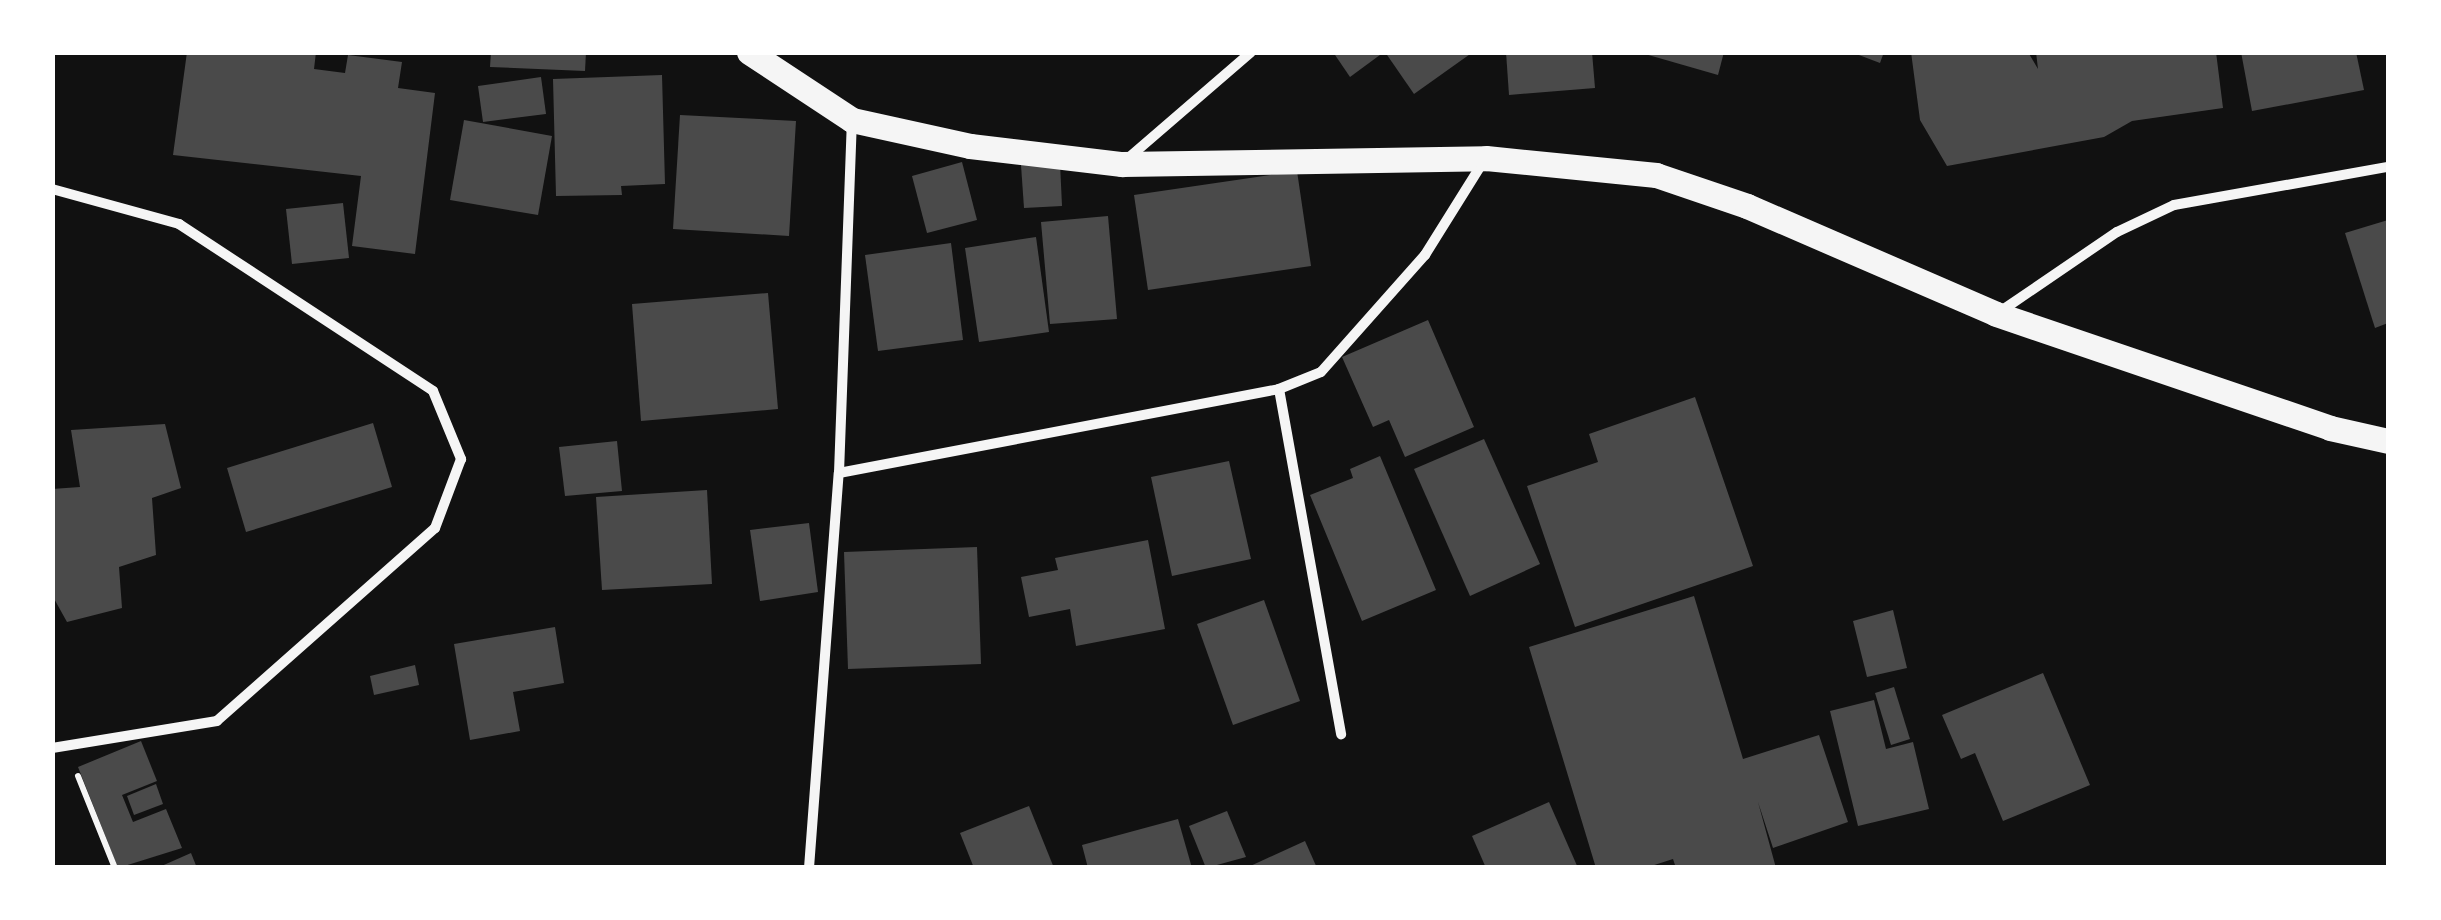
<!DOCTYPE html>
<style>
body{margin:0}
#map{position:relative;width:2441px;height:920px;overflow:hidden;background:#111;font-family:"Sofia Sans Condensed",sans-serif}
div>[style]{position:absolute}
.building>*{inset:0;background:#4a4a4a}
.path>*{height:6px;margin:-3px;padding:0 3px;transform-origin:3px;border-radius:3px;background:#f5f5f5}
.minor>*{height:10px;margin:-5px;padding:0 5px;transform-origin:5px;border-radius:5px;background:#f5f5f5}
.primary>*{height:25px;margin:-12.5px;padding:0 12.5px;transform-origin:12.5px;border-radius:12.5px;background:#f5f5f5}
span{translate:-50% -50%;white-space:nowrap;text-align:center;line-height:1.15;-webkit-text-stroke:9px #fff;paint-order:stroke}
.frame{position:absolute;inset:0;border:55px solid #fff;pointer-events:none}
</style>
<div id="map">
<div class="building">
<div style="clip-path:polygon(187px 52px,316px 52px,314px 69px,345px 73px,348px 55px,402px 62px,398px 88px,435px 93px,415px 254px,352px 246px,361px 176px,173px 155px)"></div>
<div style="clip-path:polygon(491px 52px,586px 52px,585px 71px,490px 67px)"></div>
<div style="clip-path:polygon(1333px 52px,1384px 52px,1350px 77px)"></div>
<div style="clip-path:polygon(1385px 52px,1473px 52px,1414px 94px)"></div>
<div style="clip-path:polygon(1506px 52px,1592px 52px,1595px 88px,1509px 95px)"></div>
<div style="clip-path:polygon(1638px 52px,1724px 52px,1718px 75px)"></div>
<div style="clip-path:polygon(1851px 52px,1884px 52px,1880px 63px)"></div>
<div style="clip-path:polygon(1911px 52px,2028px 52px,2038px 69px,2036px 52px,2216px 52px,2223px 108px,2132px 121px,2104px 137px,1947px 166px,1920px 120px)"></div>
<div style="clip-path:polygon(2241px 52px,2356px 52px,2364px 90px,2252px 111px)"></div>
<div style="clip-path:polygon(662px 75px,665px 184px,621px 186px,622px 195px,556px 196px,553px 79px)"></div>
<div style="clip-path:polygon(541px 77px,546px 114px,483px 122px,478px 86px)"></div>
<div style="clip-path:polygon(680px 115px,796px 121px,789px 236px,673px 229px)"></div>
<div style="clip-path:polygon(464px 120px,552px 136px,538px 215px,450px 200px)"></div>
<div style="clip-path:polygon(962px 162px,977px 220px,927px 233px,912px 176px)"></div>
<div style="clip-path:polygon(1060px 163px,1062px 206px,1024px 208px,1021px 165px)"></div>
<div style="clip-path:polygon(1297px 171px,1311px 266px,1148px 290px,1134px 195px)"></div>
<div style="clip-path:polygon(343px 203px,349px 258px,292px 264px,286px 209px)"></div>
<div style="clip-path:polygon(1108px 216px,1117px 319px,1050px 324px,1041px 222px)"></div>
<div style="clip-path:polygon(2388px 220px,2388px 323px,2375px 328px,2345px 233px)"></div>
<div style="clip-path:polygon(1036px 237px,1049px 332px,979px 342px,965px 248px)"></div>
<div style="clip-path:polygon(951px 243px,963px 340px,878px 351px,865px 255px)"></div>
<div style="clip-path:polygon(768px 293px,778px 409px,641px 421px,632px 304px)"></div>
<div style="clip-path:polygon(1428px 320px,1474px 427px,1405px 457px,1389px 420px,1373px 427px,1342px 357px)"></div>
<div style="clip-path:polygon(1695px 397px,1753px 566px,1575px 627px,1527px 486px,1598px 462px,1589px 434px)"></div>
<div style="clip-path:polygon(373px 423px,392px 487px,246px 532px,227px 468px)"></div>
<div style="clip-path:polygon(165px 424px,181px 488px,152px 498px,156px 555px,119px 567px,122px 608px,67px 622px,52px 595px,52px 489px,80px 487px,71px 430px)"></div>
<div style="clip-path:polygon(1484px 439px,1540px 564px,1470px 596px,1414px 469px)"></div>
<div style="clip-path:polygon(617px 441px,622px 491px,565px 496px,559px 447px)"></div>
<div style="clip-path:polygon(1380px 456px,1436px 590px,1362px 621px,1310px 495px,1353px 478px,1350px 469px)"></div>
<div style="clip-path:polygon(1229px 461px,1251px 559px,1172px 576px,1151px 477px)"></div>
<div style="clip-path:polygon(707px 490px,712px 584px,602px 590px,596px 497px)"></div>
<div style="clip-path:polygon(809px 523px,818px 592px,760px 601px,750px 530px)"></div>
<div style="clip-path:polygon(1148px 540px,1165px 629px,1076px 646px,1070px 609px,1029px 617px,1021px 577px,1058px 570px,1055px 558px)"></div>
<div style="clip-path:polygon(977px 547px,981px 664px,848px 669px,844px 552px)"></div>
<div style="clip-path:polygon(1694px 596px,1743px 759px,1819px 735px,1848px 822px,1773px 848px,1758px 802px,1776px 868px,1676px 868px,1673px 859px,1645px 868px,1596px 868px,1529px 647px)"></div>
<div style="clip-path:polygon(1264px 600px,1300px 701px,1233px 725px,1197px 624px)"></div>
<div style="clip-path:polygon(1893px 610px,1907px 668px,1867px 677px,1853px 621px)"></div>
<div style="clip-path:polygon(555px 627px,564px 683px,513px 692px,520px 731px,470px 740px,454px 644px)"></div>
<div style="clip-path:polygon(415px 665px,419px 685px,374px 695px,370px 676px)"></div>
<div style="clip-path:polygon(2043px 673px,2090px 785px,2003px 821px,1975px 753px,1961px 759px,1942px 715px)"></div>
<div style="clip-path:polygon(1894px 687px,1910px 739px,1891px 745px,1875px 693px)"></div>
<div style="clip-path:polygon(1874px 700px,1886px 749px,1913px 742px,1929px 809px,1858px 826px,1830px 711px)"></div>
<div style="clip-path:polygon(141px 741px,157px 781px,122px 795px,133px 822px,166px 809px,182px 848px,118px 868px,78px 767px)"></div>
<div style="clip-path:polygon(156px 784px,163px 804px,134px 815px,127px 796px)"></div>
<div style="clip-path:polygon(1549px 802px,1578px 868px,1486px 868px,1472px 836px)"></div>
<div style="clip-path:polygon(1029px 806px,1054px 868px,974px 868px,960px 833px)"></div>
<div style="clip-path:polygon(1227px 811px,1246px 857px,1206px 868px,1189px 826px)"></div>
<div style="clip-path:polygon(1178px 819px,1192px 868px,1088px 868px,1082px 845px)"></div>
<div style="clip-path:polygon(1305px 841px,1317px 868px,1246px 868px)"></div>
<div style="clip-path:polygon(191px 853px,197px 868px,157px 868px)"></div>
</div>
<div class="path">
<div style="left:78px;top:776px;width:99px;rotate:68.1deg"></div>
</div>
<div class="minor">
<div style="left:1126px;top:160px;width:165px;rotate:-40.8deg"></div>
<div style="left:52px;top:189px;width:132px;rotate:15.4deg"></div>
<div style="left:179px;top:224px;width:304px;rotate:33.3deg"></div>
<div style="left:433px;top:391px;width:74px;rotate:67.6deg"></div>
<div style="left:461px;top:459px;width:74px;rotate:110.6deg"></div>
<div style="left:435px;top:528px;width:291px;rotate:138.5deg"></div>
<div style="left:217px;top:721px;width:167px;rotate:170.7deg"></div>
<div style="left:2001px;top:311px;width:140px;rotate:-34.3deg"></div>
<div style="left:2117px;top:232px;width:63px;rotate:-25.3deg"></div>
<div style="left:2174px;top:205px;width:217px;rotate:-10.1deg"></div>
<div style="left:1279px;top:389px;width:351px;rotate:79.8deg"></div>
<div style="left:839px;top:473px;width:448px;rotate:-10.8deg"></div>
<div style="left:1279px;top:389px;width:45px;rotate:-22deg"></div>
<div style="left:1321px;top:372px;width:157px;rotate:-48.4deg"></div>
<div style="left:1425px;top:255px;width:113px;rotate:-58deg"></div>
<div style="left:809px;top:868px;width:396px;rotate:-85.7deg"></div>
<div style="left:839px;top:473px;width:353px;rotate:-87.9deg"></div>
</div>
<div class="primary">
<div style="left:749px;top:52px;width:123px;rotate:33.4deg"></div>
<div style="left:852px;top:120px;width:121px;rotate:12.4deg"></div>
<div style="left:970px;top:146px;width:153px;rotate:6.8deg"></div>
<div style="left:1122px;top:164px;width:364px;rotate:-0.9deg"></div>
<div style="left:1486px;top:158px;width:171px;rotate:5.7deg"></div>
<div style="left:1656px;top:175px;width:96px;rotate:18.8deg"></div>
<div style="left:1747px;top:206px;width:271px;rotate:23.4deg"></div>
<div style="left:1996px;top:314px;width:353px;rotate:18.8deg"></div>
<div style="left:2330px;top:428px;width:59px;rotate:12.6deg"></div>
</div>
<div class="frame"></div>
</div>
